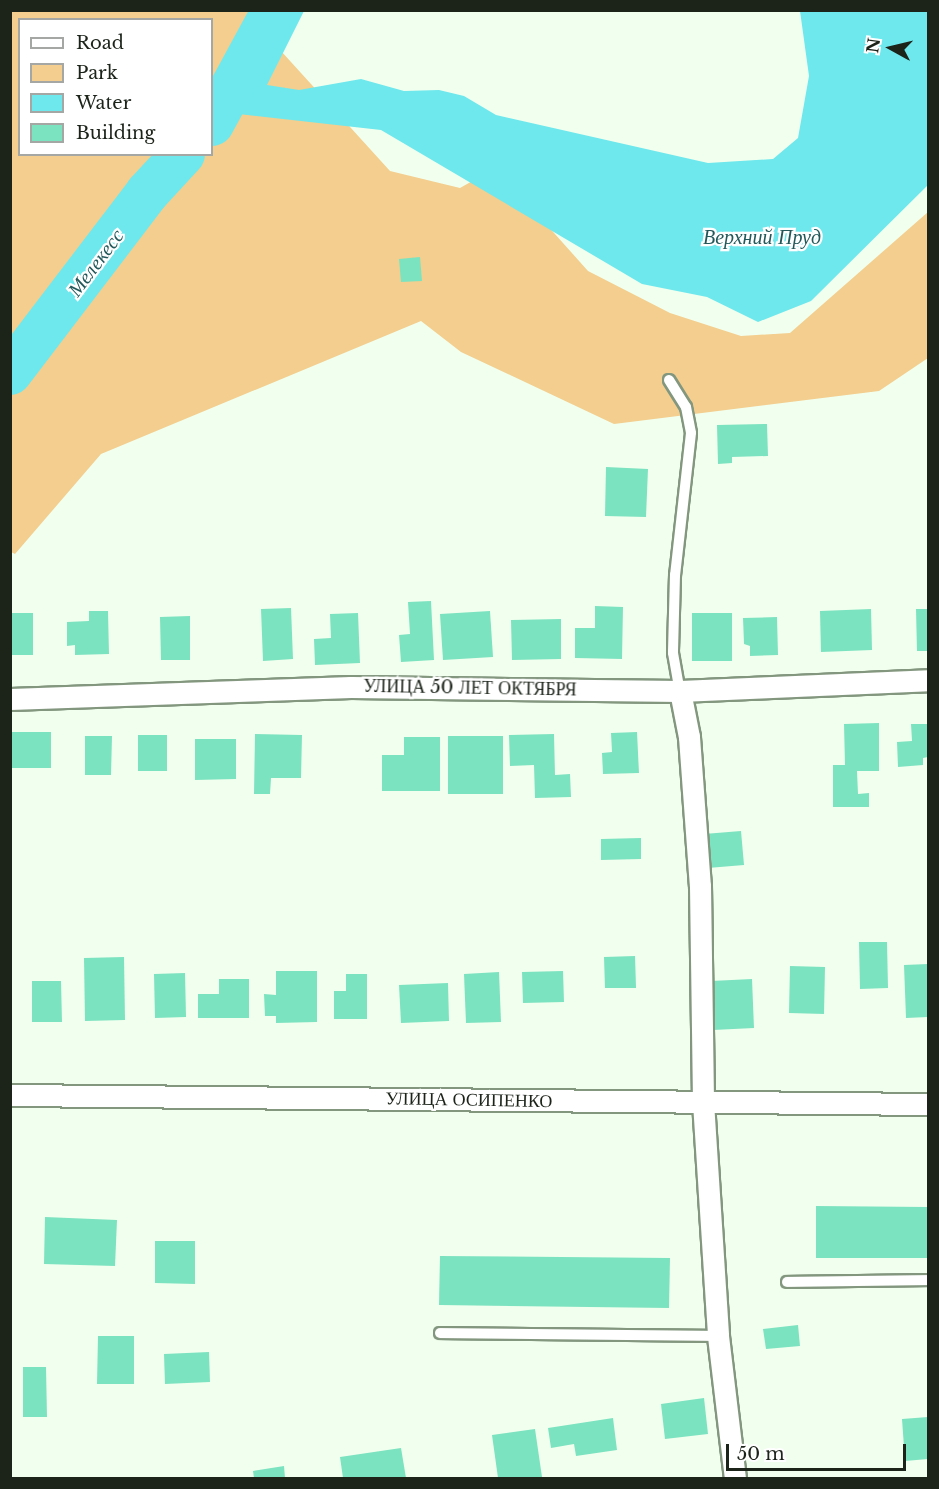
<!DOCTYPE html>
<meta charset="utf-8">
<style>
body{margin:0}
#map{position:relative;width:939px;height:1489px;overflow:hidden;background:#f1ffee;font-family:"Libre Baskerville",serif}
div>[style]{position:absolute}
.green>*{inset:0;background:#f3ce8e}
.water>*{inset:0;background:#6ee8ed}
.river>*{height:44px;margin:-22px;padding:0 22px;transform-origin:22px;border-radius:22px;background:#6ee8ed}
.building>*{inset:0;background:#7ce3c0}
.roads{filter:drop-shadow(2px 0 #83977f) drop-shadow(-2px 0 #83977f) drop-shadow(0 2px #83977f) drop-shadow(0 -2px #83977f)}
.service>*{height:10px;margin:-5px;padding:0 5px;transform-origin:5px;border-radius:5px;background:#fff}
.minor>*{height:21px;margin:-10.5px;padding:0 10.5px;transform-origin:10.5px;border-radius:10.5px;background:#fff}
span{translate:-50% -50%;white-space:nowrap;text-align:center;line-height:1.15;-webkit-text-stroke:4.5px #fff;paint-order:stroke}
.street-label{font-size:18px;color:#1c241a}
.water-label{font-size:20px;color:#23585a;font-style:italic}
.frame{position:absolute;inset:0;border:12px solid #1c241a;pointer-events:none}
.legend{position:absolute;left:18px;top:18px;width:195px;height:138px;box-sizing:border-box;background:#fff;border:2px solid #a4a7a3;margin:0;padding:8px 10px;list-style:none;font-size:18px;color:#1c241a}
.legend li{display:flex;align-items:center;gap:12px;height:30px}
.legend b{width:30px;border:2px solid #a4a7a3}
.north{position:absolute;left:861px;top:18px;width:60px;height:60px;-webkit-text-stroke:4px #fff;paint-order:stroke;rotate:278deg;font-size:16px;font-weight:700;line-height:24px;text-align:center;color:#1c241a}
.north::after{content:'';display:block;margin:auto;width:21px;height:27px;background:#1c241a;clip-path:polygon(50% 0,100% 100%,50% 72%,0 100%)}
.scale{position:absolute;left:726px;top:1444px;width:180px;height:27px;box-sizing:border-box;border:3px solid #1c241a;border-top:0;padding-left:8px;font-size:18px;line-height:21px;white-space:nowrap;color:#1c241a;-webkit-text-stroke:4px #fff;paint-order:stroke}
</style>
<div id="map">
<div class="green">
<div style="clip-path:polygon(evenodd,10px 11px,285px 11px,281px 51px,390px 171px,460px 188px,527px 150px,546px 224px,588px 271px,670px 313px,741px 336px,790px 333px,928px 212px,928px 358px,879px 391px,614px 424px,461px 352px,421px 321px,101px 454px,15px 554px,11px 552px,10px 11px,20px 20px,212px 20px,212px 154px,20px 154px,20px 20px)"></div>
</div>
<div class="water">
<div style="clip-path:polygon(253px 11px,304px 11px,267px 85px,299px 90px,361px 79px,404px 91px,439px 90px,464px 96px,496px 115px,708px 163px,773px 159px,798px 138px,809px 76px,800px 11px,928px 11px,928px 185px,811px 301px,758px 322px,707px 297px,642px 284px,381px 130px,212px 111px,212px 95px)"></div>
</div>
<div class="river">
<div style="left:212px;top:124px;width:130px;rotate:-61.5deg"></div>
<div style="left:10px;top:373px;width:226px;rotate:-52.7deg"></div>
<div style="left:147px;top:193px;width:53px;rotate:-47.3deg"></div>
</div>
<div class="building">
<div style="clip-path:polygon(420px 257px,422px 281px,401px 282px,399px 259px)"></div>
<div style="clip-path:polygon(767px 424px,768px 456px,732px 457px,732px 463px,718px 464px,717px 425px)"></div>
<div style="clip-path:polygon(606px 467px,648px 469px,646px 517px,605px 516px)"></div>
<div style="clip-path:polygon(431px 601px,434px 660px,401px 662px,399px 635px,410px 634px,408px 602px)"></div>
<div style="clip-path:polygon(595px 606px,623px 607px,622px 659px,575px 658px,575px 628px,595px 628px)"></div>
<div style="clip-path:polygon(291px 608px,293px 659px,263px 661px,261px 609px)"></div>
<div style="clip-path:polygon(871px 609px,872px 650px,821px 652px,820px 611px)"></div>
<div style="clip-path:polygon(916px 609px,928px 609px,928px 651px,917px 651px)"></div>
<div style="clip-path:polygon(89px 611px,108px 611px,109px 654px,75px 655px,75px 645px,67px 646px,67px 622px,89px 621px)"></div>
<div style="clip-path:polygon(490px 611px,493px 657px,443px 660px,440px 614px)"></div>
<div style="clip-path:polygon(10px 613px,33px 613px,33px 655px,10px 655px)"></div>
<div style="clip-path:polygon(358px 613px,360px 663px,315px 665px,314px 639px,331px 638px,330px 614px)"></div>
<div style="clip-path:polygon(692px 613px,732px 613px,732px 661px,692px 661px)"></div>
<div style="clip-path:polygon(190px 616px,190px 660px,161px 660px,160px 617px)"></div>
<div style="clip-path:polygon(777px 617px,778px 655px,750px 656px,750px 646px,744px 644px,743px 618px)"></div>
<div style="clip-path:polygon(561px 619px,561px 659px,512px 660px,511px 620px)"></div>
<div style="clip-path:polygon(879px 723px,879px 771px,857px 771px,858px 794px,869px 793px,869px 807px,833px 807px,833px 765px,845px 765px,844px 724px)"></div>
<div style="clip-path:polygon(911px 724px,928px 724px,928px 757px,923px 758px,923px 765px,898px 767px,897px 742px,912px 741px)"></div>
<div style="clip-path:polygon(10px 732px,51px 732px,51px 768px,10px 768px)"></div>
<div style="clip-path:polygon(637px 732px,639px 773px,603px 774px,602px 753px,612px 752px,611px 733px)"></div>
<div style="clip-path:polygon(255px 734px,302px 735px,301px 778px,271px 778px,270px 794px,254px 794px)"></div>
<div style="clip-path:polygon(554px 734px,555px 775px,570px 774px,571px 797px,535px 798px,534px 765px,510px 766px,509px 735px)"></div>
<div style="clip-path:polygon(138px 735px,167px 735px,167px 771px,138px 771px)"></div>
<div style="clip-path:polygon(85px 736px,112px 736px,111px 775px,85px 775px)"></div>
<div style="clip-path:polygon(448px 736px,503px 736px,503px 794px,448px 794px)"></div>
<div style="clip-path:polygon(404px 737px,440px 737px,440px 791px,382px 791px,382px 755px,404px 755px)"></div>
<div style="clip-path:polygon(195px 739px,236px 739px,236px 779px,195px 780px)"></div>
<div style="clip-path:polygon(741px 831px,744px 865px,708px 868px,704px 834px)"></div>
<div style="clip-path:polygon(641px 838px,641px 859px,601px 860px,601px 839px)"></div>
<div style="clip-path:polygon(859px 942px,887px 942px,888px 988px,860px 989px)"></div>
<div style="clip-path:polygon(635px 956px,636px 988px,605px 988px,604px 957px)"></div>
<div style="clip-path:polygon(124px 957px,125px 1020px,85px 1021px,84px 958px)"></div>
<div style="clip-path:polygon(928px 964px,928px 1017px,906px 1018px,904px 965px)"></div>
<div style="clip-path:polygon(790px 966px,825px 967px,824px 1014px,789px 1013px)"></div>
<div style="clip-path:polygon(276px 971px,317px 971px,317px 1022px,276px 1023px,276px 1016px,265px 1016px,264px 994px,276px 995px)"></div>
<div style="clip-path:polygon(563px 971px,564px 1002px,523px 1003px,522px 972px)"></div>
<div style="clip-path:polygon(499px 972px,501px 1022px,466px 1023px,464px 974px)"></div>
<div style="clip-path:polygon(185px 973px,186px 1017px,155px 1018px,154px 974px)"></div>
<div style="clip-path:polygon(346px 974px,367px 974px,367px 1019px,334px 1019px,334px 991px,346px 991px)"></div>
<div style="clip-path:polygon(219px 979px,249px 979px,249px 1018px,198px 1018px,198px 994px,219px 994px)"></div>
<div style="clip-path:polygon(752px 979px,754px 1028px,713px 1030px,711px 981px)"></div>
<div style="clip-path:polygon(32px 981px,61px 981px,62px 1022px,32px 1022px)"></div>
<div style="clip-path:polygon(448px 983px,449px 1021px,401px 1023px,399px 985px)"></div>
<div style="clip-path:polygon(816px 1206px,928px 1207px,928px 1258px,816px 1258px)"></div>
<div style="clip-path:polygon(45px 1217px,117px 1220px,115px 1266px,44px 1264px)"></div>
<div style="clip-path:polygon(155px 1241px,195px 1241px,195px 1284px,155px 1283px)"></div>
<div style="clip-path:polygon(440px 1256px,670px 1258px,669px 1308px,439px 1305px)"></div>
<div style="clip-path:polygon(798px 1325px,800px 1346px,766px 1349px,763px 1329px)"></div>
<div style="clip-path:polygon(98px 1336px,134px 1336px,134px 1384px,97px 1384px)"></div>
<div style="clip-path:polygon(209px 1352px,210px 1382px,165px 1384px,164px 1354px)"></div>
<div style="clip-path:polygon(23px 1367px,46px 1367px,47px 1417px,23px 1417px)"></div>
<div style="clip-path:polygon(704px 1398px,708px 1434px,665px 1439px,661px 1404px)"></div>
<div style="clip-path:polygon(928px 1417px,928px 1459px,905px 1461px,902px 1419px)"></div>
<div style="clip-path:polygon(613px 1418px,617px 1450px,576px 1456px,574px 1444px,551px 1448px,548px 1428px)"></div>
<div style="clip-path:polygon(535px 1429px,542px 1477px,498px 1478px,492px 1435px)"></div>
<div style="clip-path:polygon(401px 1448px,406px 1478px,343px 1478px,340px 1457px)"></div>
<div style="clip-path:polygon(284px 1466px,285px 1478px,254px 1478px,253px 1471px)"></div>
</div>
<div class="roads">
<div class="service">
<div style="left:669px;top:380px;width:32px;rotate:58deg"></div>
<div style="left:686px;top:407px;width:26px;rotate:79deg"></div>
<div style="left:691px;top:433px;width:143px;rotate:96.4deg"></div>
<div style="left:675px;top:575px;width:78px;rotate:91.5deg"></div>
<div style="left:673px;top:653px;width:39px;rotate:80deg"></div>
<div style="left:787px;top:1282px;width:141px;rotate:-0.8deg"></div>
<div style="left:440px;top:1333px;width:278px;rotate:0.6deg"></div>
</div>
<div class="minor">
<div style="left:680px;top:691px;width:47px;rotate:78.9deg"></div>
<div style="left:689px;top:737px;width:149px;rotate:85.8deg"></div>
<div style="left:700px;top:886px;width:216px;rotate:89.2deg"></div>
<div style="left:703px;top:1102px;width:234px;rotate:86.3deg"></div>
<div style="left:718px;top:1336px;width:143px;rotate:83.2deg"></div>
<div style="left:10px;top:699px;width:341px;rotate:-2deg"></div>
<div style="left:351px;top:687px;width:329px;rotate:0.7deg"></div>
<div style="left:680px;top:691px;width:248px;rotate:-2.5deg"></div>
<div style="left:10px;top:1095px;width:918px;rotate:0.56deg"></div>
</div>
</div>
<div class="street-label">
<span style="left:470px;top:688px;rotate:1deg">УЛИЦА 50 ЛЕТ ОКТЯБРЯ</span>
<span style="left:469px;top:1100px;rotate:1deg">УЛИЦА ОСИПЕНКО</span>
</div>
<div class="water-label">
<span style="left:762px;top:237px">Верхний Пруд</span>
<span style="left:96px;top:263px;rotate:-53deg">Мелекесс</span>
</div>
<div class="frame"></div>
<ul class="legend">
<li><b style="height:8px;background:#fff"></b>Road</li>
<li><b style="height:16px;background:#f3ce8e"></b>Park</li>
<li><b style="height:16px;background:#6ee8ed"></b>Water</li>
<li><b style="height:16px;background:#7ce3c0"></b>Building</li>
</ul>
<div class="north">N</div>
<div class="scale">50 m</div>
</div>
